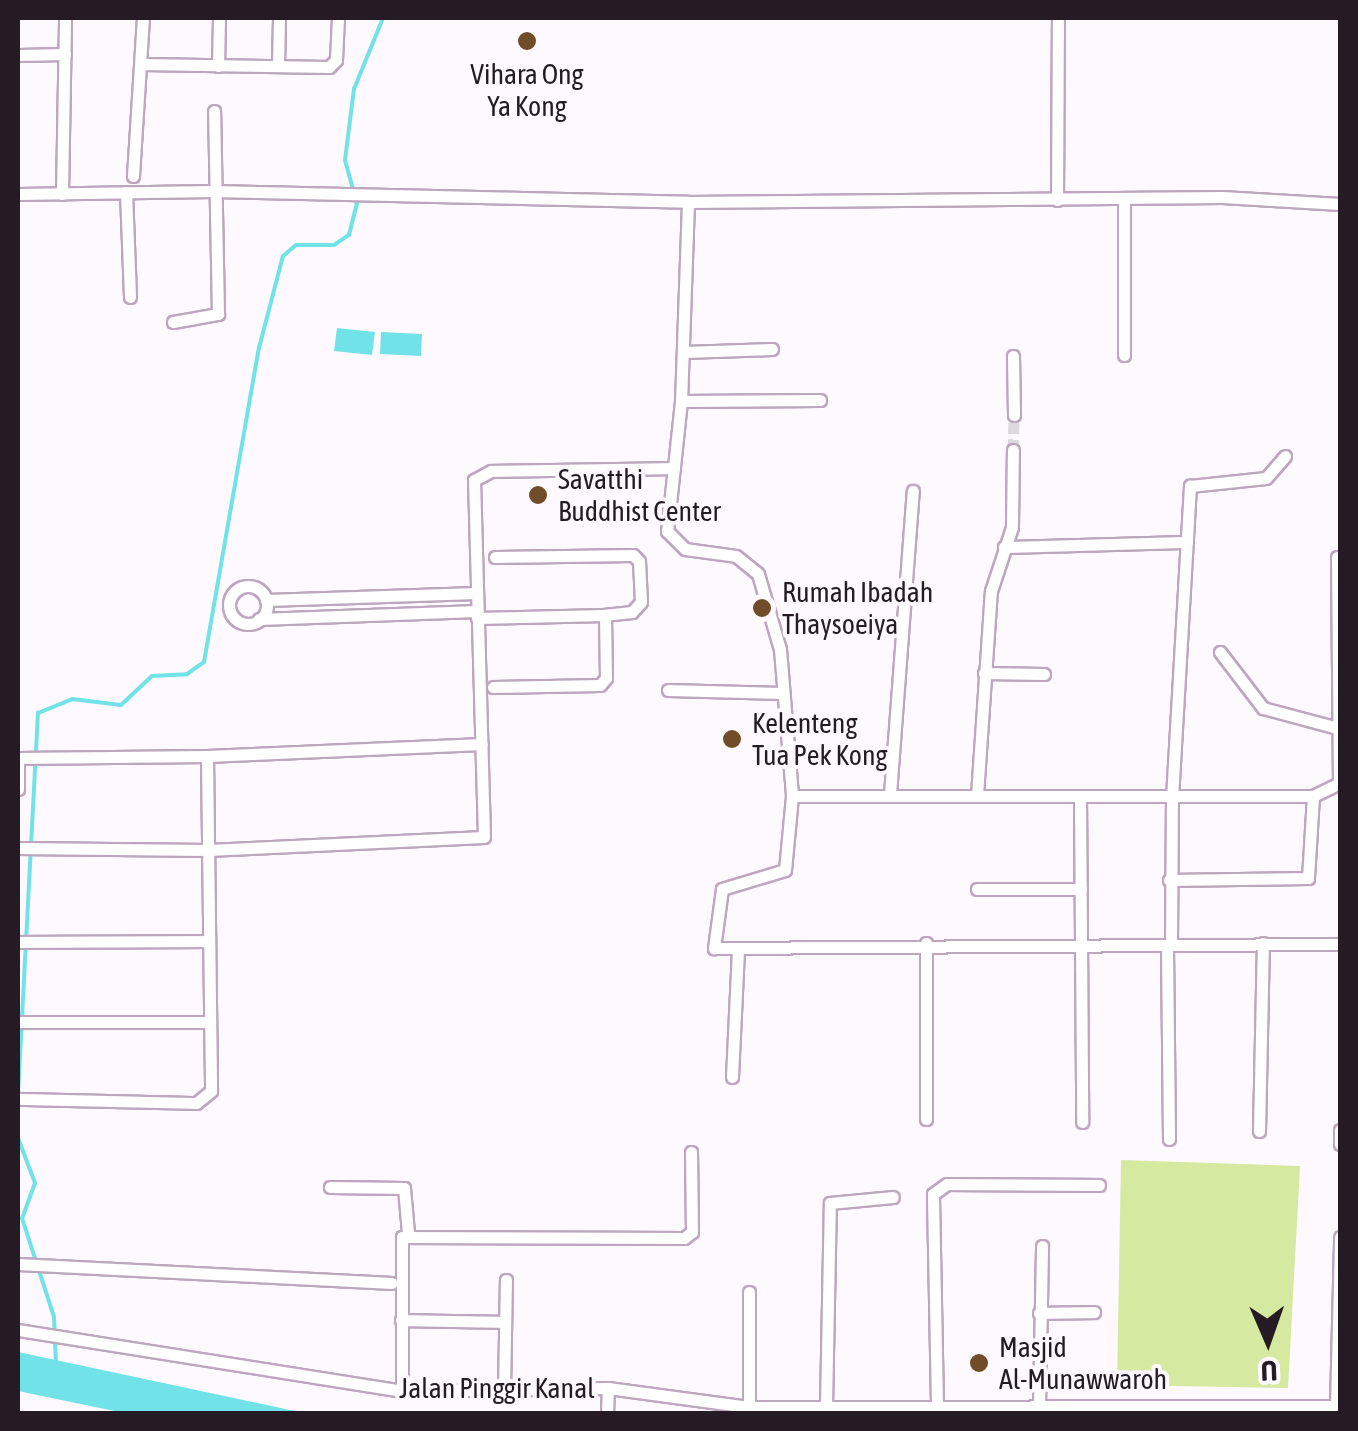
<!DOCTYPE html>
<style>
body{margin:0}
#map{position:relative;width:1358px;height:1431px;overflow:hidden;background:#fdf9fe;font-family:"Asap Condensed",sans-serif}
div>[style]{position:absolute}
.green>*{inset:0;background:#d6e9a0}
.water>*{inset:0;background:#71e3e8}
.stream>*{height:4px;margin:-2px;padding:0 2px;transform-origin:2px;border-radius:2px;background:#71e3e8}
.minor-tunnel>*{height:11px;margin-top:-5.5px;transform-origin:0;background:repeating-linear-gradient(90deg,#dcd8dd 0 11px,transparent 0 16.5px)}
.roads{filter:drop-shadow(2px 0 #bda7bf) drop-shadow(-2px 0 #bda7bf) drop-shadow(0 2px #bda7bf) drop-shadow(0 -2px #bda7bf)}
.minor>*{height:11px;margin:-5.5px;padding:0 5.5px;transform-origin:5.5px;border-radius:5.5px;background:#fff}
.minor>.ring{margin:-5.5px;padding:0;box-sizing:content-box;background:none;border:11px solid #fff;border-radius:50%}
.dots>*{width:28px;height:28px;translate:-50% -50%;box-sizing:border-box;border:5px solid #fdf9fe;border-radius:50%}
span{translate:-50% -50%;white-space:nowrap;text-align:center;line-height:1.15;-webkit-text-stroke:8px #fdf9fe;paint-order:stroke}
.poi-label{font-size:28px;color:#241b25}
.left{translate:0 -50%;text-align:left}
.street-label{font-size:28px;color:#241b25}
.frame{position:absolute;inset:0;border:20px solid #241b25;pointer-events:none}
.north{position:absolute;left:1218px;top:1291px;width:100px;height:100px;-webkit-text-stroke:8px #fdf9fe;paint-order:stroke;rotate:178deg;font-size:28px;font-weight:700;line-height:40px;text-align:center;color:#241b25}
.north::after{content:'';display:block;margin:auto;width:35px;height:45px;background:#241b25;clip-path:polygon(50% 0,100% 100%,50% 72%,0 100%)}
</style>
<div id="map">
<div class="green">
<div style="clip-path:polygon(1121px 1160px,1300px 1166px,1288px 1388px,1117px 1385px)"></div>
</div>
<div class="water">
<div style="clip-path:polygon(337px 328px,375px 332px,372px 355px,334px 351px)"></div>
<div style="clip-path:polygon(381px 332px,422px 334px,421px 356px,380px 354px)"></div>
<div style="clip-path:polygon(18px 1352px,290px 1410px,309px 1413px,124px 1413px,18px 1391px)"></div>
</div>
<div class="stream">
<div style="left:18px;top:1094px;width:382px;rotate:-87deg"></div>
<div style="left:38px;top:713px;width:37px;rotate:-22deg"></div>
<div style="left:72px;top:699px;width:49px;rotate:7deg"></div>
<div style="left:121px;top:705px;width:42px;rotate:-43.1deg"></div>
<div style="left:152px;top:676px;width:35px;rotate:-3deg"></div>
<div style="left:187px;top:674px;width:21px;rotate:-35deg"></div>
<div style="left:204px;top:662px;width:319px;rotate:-80.1deg"></div>
<div style="left:259px;top:348px;width:95px;rotate:-75.4deg"></div>
<div style="left:283px;top:256px;width:17px;rotate:-40deg"></div>
<div style="left:296px;top:245px;width:38px"></div>
<div style="left:334px;top:245px;width:18px;rotate:-34deg"></div>
<div style="left:349px;top:235px;width:32px;rotate:-76deg"></div>
<div style="left:357px;top:204px;width:46px;rotate:-105.3deg"></div>
<div style="left:345px;top:160px;width:72px;rotate:-82.8deg"></div>
<div style="left:354px;top:89px;width:77px;rotate:-67.8deg"></div>
<div style="left:18px;top:1138px;width:48px;rotate:69.3deg"></div>
<div style="left:35px;top:1183px;width:37px;rotate:110deg"></div>
<div style="left:22px;top:1218px;width:104px;rotate:72.1deg"></div>
<div style="left:54px;top:1317px;width:48px;rotate:87.6deg"></div>
</div>
<div class="minor-tunnel">
<div style="left:1013px;top:450px;width:35px;rotate:-88deg"></div>
</div>
<div class="roads">
<div class="minor">
<div style="left:18px;top:55px;width:47px;rotate:-1.2deg"></div>
<div style="left:141px;top:64px;width:188px;rotate:0.9deg"></div>
<div style="left:329px;top:67px;width:10px;rotate:-45deg"></div>
<div style="left:336px;top:60px;width:42px;rotate:-87.3deg"></div>
<div style="left:218px;top:66px;width:48px;rotate:-88.8deg"></div>
<div style="left:278px;top:66px;width:48px;rotate:-88.8deg"></div>
<div style="left:133px;top:176px;width:158px;rotate:-86.4deg"></div>
<div style="left:126px;top:192px;width:105px;rotate:87.8deg"></div>
<div style="left:18px;top:194px;width:195px;rotate:-0.9deg"></div>
<div style="left:213px;top:191px;width:475px;rotate:1.3deg"></div>
<div style="left:688px;top:202px;width:534px;rotate:-0.54deg"></div>
<div style="left:1222px;top:197px;width:118px;rotate:3.4deg"></div>
<div style="left:62px;top:194px;width:176px;rotate:-89deg"></div>
<div style="left:1057px;top:200px;width:182px;rotate:-89.7deg"></div>
<div style="left:688px;top:202px;width:199px;rotate:92deg"></div>
<div style="left:681px;top:401px;width:131px;rotate:96.1deg"></div>
<div style="left:667px;top:531px;width:25px;rotate:45deg"></div>
<div style="left:685px;top:549px;width:51px;rotate:7.8deg"></div>
<div style="left:736px;top:556px;width:28px;rotate:39deg"></div>
<div style="left:758px;top:574px;width:78px;rotate:73.7deg"></div>
<div style="left:780px;top:649px;width:147px;rotate:85.3deg"></div>
<div style="left:792px;top:796px;width:74px;rotate:95.4deg"></div>
<div style="left:785px;top:870px;width:66px;rotate:163.2deg"></div>
<div style="left:722px;top:889px;width:60px;rotate:97.7deg"></div>
<div style="left:714px;top:948px;width:626px;rotate:-0.37deg"></div>
<div style="left:173px;top:322px;width:46px;rotate:-10.1deg"></div>
<div style="left:218px;top:314px;width:203px;rotate:-91.1deg"></div>
<div style="left:684px;top:352px;width:88px;rotate:-2deg"></div>
<div style="left:1124px;top:355px;width:157px;rotate:-90deg"></div>
<div style="left:1013px;top:356px;width:59px;rotate:89deg"></div>
<div style="left:681px;top:401px;width:139px;rotate:-0.4deg"></div>
<div style="left:1004px;top:547px;width:183px;rotate:-1.6deg"></div>
<div style="left:495px;top:557px;width:138px;rotate:-0.8deg"></div>
<div style="left:633px;top:555px;width:8px;rotate:45deg"></div>
<div style="left:639px;top:561px;width:41px;rotate:87.2deg"></div>
<div style="left:641px;top:602px;width:13px;rotate:132deg"></div>
<div style="left:632px;top:612px;width:27px;rotate:174deg"></div>
<div style="left:1337px;top:557px;width:226px;rotate:89.5deg"></div>
<div class="ring" style="left:229px;top:586px;width:27px;height:27px"></div>
<div style="left:266px;top:600px;width:210px;rotate:-1.9deg"></div>
<div style="left:477px;top:618px;width:128px;rotate:-1.3deg"></div>
<div style="left:605px;top:615px;width:63px;rotate:89.1deg"></div>
<div style="left:606px;top:678px;width:9px;rotate:131deg"></div>
<div style="left:600px;top:685px;width:107px;rotate:178.9deg"></div>
<div style="left:259px;top:619px;width:218px;rotate:-2.1deg"></div>
<div style="left:1220px;top:652px;width:71px;rotate:52.5deg"></div>
<div style="left:1263px;top:708px;width:73px;rotate:15deg"></div>
<div style="left:984px;top:673px;width:60px;rotate:1deg"></div>
<div style="left:668px;top:690px;width:114px;rotate:1.5deg"></div>
<div style="left:207px;top:756px;width:275px;rotate:-2.5deg"></div>
<div style="left:18px;top:758px;width:189px;rotate:-0.6deg"></div>
<div style="left:207px;top:756px;width:335px;rotate:89.3deg"></div>
<div style="left:211px;top:1091px;width:19px;rotate:141deg"></div>
<div style="left:196px;top:1103px;width:178px;rotate:-178.7deg"></div>
<div style="left:18px;top:789px;width:31px;rotate:-90deg"></div>
<div style="left:890px;top:794px;width:304px;rotate:-85.7deg"></div>
<div style="left:977px;top:795px;width:204px;rotate:-86.1deg"></div>
<div style="left:991px;top:591px;width:67px;rotate:-71.8deg"></div>
<div style="left:1012px;top:527px;width:77px;rotate:-89.3deg"></div>
<div style="left:792px;top:796px;width:521px"></div>
<div style="left:1313px;top:796px;width:30px;rotate:-26deg"></div>
<div style="left:1080px;top:796px;width:326px;rotate:89.6deg"></div>
<div style="left:18px;top:848px;width:190px;rotate:0.6deg"></div>
<div style="left:208px;top:850px;width:276px;rotate:-2.7deg"></div>
<div style="left:484px;top:837px;width:357px;rotate:-91.6deg"></div>
<div style="left:474px;top:480px;width:19px;rotate:-28deg"></div>
<div style="left:491px;top:471px;width:183px;rotate:-0.9deg"></div>
<div style="left:1169px;top:880px;width:139px;rotate:-0.8deg"></div>
<div style="left:1308px;top:878px;width:82px;rotate:-86.5deg"></div>
<div style="left:977px;top:889px;width:104px"></div>
<div style="left:1171px;top:941px;width:143px;rotate:-89.6deg"></div>
<div style="left:1172px;top:798px;width:313px;rotate:-86.7deg"></div>
<div style="left:1190px;top:486px;width:76px;rotate:-6deg"></div>
<div style="left:1266px;top:478px;width:29px;rotate:-49deg"></div>
<div style="left:18px;top:942px;width:191px;rotate:-0.3deg"></div>
<div style="left:1167px;top:947px;width:192px;rotate:89.4deg"></div>
<div style="left:18px;top:1022px;width:191px"></div>
<div style="left:732px;top:1077px;width:128px;rotate:-87.3deg"></div>
<div style="left:926px;top:1119px;width:176px;rotate:-90deg"></div>
<div style="left:1340px;top:1130px;width:14px;rotate:90deg"></div>
<div style="left:1259px;top:1131px;width:188px;rotate:-88.8deg"></div>
<div style="left:330px;top:1187px;width:74px;rotate:0.8deg"></div>
<div style="left:404px;top:1188px;width:45px;rotate:84.9deg"></div>
<div style="left:18px;top:1264px;width:374px;rotate:2.9deg"></div>
<div style="left:749px;top:1292px;width:115px;rotate:90deg"></div>
<div style="left:1039px;top:1313px;width:55px;rotate:-1deg"></div>
<div style="left:401px;top:1320px;width:104px;rotate:1.1deg"></div>
<div style="left:18px;top:1330px;width:389px;rotate:9deg"></div>
<div style="left:402px;top:1391px;width:206px;rotate:-0.8deg"></div>
<div style="left:608px;top:1388px;width:142px;rotate:7.7deg"></div>
<div style="left:749px;top:1407px;width:591px;rotate:-0.1deg"></div>
<div style="left:402px;top:1391px;width:154px;rotate:-90deg"></div>
<div style="left:402px;top:1237px;width:282px;rotate:0.2deg"></div>
<div style="left:684px;top:1238px;width:10px;rotate:-37deg"></div>
<div style="left:692px;top:1232px;width:80px;rotate:-90.7deg"></div>
<div style="left:504px;top:1392px;width:112px;rotate:-89deg"></div>
<div style="left:937px;top:1405px;width:211px;rotate:-91.1deg"></div>
<div style="left:933px;top:1194px;width:17px;rotate:-36deg"></div>
<div style="left:947px;top:1184px;width:152px;rotate:0.4deg"></div>
<div style="left:826px;top:1406px;width:203px;rotate:-88.9deg"></div>
<div style="left:830px;top:1203px;width:63px;rotate:-5.4deg"></div>
<div style="left:1039px;top:1406px;width:160px;rotate:-88.9deg"></div>
<div style="left:1336px;top:1406px;width:169px;rotate:-88.6deg"></div>
<div style="left:607px;top:1414px;width:26px;rotate:-88deg"></div>
</div>
</div>
<div class="dots">
<div style="left:527px;top:41px;background:#714c28"></div>
<div style="left:538px;top:495px;background:#714c28"></div>
<div style="left:762px;top:608px;background:#714c28"></div>
<div style="left:732px;top:739px;background:#714c28"></div>
<div style="left:979px;top:1363px;background:#714c28"></div>
</div>
<div class="poi-label">
<span style="left:527px;top:90px">Vihara Ong<br>Ya Kong</span>
<span class="left" style="left:558px;top:495px">Savatthi<br>Buddhist Center</span>
<span class="left" style="left:782px;top:608px">Rumah Ibadah<br>Thaysoeiya</span>
<span class="left" style="left:752px;top:739px">Kelenteng<br>Tua Pek Kong</span>
<span class="left" style="left:999px;top:1363px">Masjid<br>Al-Munawwaroh</span>
</div>
<div class="street-label">
<span style="left:497px;top:1388px">Jalan Pinggir Kanal</span>
</div>
<div class="frame"></div>
<div class="north">U</div>
</div>
